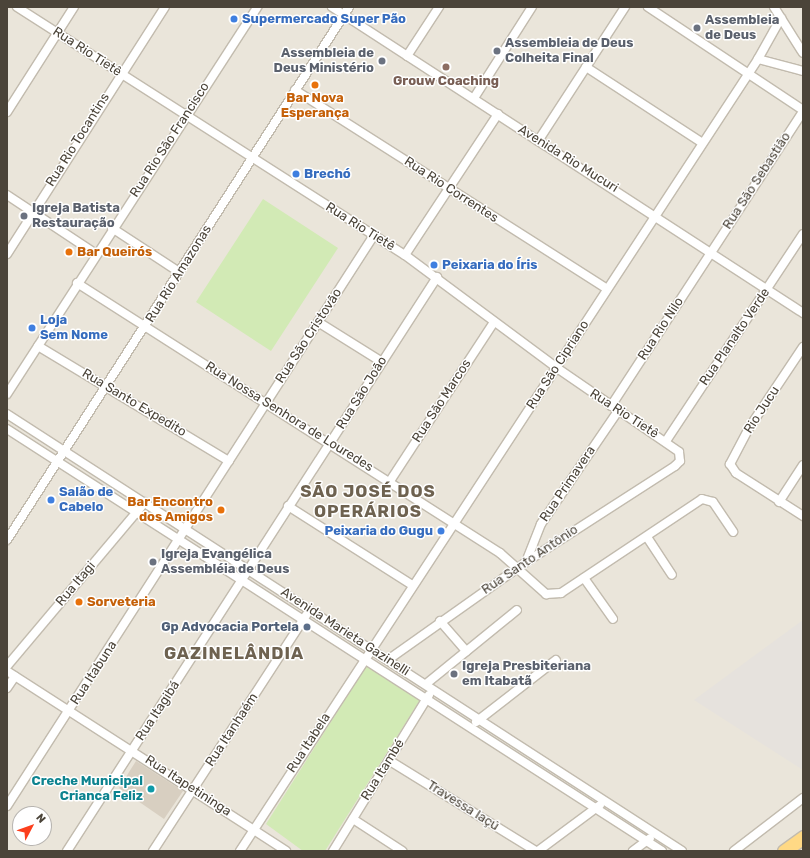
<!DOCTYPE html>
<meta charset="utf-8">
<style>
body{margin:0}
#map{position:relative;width:810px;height:858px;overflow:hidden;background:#f6f3ec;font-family:Rubik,sans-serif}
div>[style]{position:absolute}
.residential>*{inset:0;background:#eae5da}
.industrial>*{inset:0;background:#e6e2dd}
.green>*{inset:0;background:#d2eab5}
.building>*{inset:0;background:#d8cfc1}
.roads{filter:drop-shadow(1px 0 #c2bbae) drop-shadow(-1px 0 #c2bbae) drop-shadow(0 1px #c2bbae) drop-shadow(0 -1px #c2bbae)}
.minor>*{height:8px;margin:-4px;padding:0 4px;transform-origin:4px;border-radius:4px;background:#fff}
.trunk>*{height:13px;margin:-6.5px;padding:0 6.5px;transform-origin:6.5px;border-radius:6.5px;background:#ffd985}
.dots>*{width:11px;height:11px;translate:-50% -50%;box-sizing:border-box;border:2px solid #fff;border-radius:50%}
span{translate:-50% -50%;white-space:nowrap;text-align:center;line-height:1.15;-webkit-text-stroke:3px #fff;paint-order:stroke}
.shop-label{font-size:13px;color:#366cbe;font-weight:700}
.left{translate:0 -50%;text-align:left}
.right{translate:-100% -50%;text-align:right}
.worship-label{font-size:13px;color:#5b616d;font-weight:700}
.street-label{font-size:13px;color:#4b4439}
.education-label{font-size:13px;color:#785e54;font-weight:700}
.food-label{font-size:13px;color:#c56008;font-weight:700}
.service-label{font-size:13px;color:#4e5e75;font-weight:700}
.culture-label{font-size:13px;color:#0d838f;font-weight:700}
.district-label{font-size:17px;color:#6e6250;font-weight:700;letter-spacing:1px}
.frame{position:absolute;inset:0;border:8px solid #4b4439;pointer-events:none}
.north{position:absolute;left:12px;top:806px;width:40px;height:40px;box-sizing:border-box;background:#fff;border:1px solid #b7b4b0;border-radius:50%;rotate:49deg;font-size:11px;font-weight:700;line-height:16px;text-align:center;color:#4b4439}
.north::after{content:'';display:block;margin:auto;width:14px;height:18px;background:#fc3f1d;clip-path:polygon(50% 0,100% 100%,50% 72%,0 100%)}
</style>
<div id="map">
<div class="residential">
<div style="clip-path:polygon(evenodd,7px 7px,803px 7px,803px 851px,7px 851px,7px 7px,20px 814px,44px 814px,44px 838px,20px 838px,20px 814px)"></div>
</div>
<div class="industrial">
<div style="clip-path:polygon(803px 620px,803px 770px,694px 700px)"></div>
</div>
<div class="green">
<div style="clip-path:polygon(263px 199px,338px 248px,271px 351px,196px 302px)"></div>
<div style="clip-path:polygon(367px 665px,420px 700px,325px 851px,303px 851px,266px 824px)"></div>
</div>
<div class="building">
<div style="clip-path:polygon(136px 761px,183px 791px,164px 819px,119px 788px)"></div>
</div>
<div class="roads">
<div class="minor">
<div style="left:17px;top:7px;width:460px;rotate:32.6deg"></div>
<div style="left:405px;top:255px;width:189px;rotate:36.6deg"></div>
<div style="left:557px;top:368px;width:148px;rotate:34.5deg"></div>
<div style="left:679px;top:452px;width:9px;rotate:84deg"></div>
<div style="left:680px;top:461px;width:7px;rotate:135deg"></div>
<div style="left:675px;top:466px;width:177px;rotate:147.2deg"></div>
<div style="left:526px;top:562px;width:168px;rotate:144.7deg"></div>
<div style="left:332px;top:7px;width:562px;rotate:33.01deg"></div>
<div style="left:648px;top:7px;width:186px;rotate:33.6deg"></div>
<div style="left:774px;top:7px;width:54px;rotate:57.8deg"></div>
<div style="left:407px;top:56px;width:59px;rotate:-56.9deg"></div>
<div style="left:758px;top:59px;width:47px;rotate:14.9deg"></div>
<div style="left:586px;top:67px;width:137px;rotate:33.1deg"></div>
<div style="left:295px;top:90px;width:370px;rotate:32.5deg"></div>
<div style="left:474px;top:98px;width:108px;rotate:-57.5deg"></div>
<div style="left:7px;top:112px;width:125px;rotate:-57.5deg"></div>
<div style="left:538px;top:141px;width:160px;rotate:-57deg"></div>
<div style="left:7px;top:195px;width:107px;rotate:33.5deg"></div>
<div style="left:112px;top:228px;width:80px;rotate:33.3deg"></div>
<div style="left:7px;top:254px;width:293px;rotate:-57.4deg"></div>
<div style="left:405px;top:255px;width:169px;rotate:-56.6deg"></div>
<div style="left:77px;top:283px;width:502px;rotate:32.55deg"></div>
<div style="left:500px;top:553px;width:62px;rotate:41.7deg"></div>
<div style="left:546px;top:594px;width:15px;rotate:-4deg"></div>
<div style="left:561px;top:593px;width:169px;rotate:-33.7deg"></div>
<div style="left:702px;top:499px;width:11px;rotate:15deg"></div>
<div style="left:713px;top:502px;width:36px;rotate:56deg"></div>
<div style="left:318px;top:322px;width:75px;rotate:32deg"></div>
<div style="left:38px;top:346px;width:223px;rotate:31.1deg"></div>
<div style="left:803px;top:347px;width:97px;rotate:123.7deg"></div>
<div style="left:749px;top:428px;width:41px;rotate:117.8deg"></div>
<div style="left:730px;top:464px;width:11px;rotate:56deg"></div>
<div style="left:736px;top:473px;width:80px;rotate:32.7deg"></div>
<div style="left:7px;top:394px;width:461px;rotate:-57.1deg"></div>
<div style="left:611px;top:406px;width:352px;rotate:-56.9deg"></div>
<div style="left:7px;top:414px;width:804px;rotate:32.92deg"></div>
<div style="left:7px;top:429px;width:779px;rotate:32.79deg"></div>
<div style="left:666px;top:441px;width:248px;rotate:-56.5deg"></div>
<div style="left:390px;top:481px;width:190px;rotate:-56.8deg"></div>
<div style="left:779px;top:502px;width:44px;rotate:-57deg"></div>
<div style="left:288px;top:506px;width:147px;rotate:32.5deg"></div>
<div style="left:647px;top:537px;width:45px;rotate:56.7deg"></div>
<div style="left:7px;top:540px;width:633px;rotate:-57.31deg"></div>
<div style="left:526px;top:562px;width:41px;rotate:-68.5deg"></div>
<div style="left:541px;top:524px;width:137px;rotate:-55.7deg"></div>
<div style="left:584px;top:578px;width:50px;rotate:54.7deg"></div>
<div style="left:440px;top:621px;width:40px;rotate:49deg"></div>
<div style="left:7px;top:666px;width:214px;rotate:-49.9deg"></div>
<div style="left:7px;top:671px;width:332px;rotate:32.8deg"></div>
<div style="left:426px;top:684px;width:117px;rotate:-39.1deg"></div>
<div style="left:7px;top:688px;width:14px;rotate:-56deg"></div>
<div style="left:476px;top:722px;width:101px;rotate:-37.8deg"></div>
<div style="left:390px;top:761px;width:172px;rotate:31.7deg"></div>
<div style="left:7px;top:806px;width:679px;rotate:-57.27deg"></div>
<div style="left:353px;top:819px;width:59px;rotate:33.1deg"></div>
<div style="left:67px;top:851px;width:683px;rotate:-57.19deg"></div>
<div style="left:153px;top:851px;width:281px;rotate:-57deg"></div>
<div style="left:240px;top:851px;width:946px;rotate:-56.81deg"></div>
<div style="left:758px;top:59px;width:47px;rotate:-60.7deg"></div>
<div style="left:333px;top:851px;width:183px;rotate:-58.4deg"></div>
<div style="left:538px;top:851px;width:77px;rotate:-36.6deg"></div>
<div style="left:633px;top:851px;width:21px;rotate:-37deg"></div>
<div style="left:734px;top:851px;width:87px;rotate:-37.5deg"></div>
</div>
<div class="trunk">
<div style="left:784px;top:851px;width:24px;rotate:-36deg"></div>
</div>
</div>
<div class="dots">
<div style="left:234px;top:19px;background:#3f7fe0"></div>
<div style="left:697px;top:28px;background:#6b7280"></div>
<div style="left:497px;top:51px;background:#6b7280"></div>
<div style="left:382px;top:61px;background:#6b7280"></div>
<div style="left:446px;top:67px;background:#8d6e63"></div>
<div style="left:315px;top:85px;background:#e8710a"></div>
<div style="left:296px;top:174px;background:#3f7fe0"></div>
<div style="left:24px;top:216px;background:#6b7280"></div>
<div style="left:69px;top:252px;background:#e8710a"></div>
<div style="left:434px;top:265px;background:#3f7fe0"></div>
<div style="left:32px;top:328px;background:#3f7fe0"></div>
<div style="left:51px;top:500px;background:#3f7fe0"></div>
<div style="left:221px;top:510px;background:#e8710a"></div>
<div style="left:441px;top:531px;background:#3f7fe0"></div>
<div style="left:153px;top:562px;background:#6b7280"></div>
<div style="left:79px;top:602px;background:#e8710a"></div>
<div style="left:307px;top:627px;background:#5c6f8a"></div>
<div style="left:454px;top:674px;background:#6b7280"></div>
<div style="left:151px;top:789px;background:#0f9aa8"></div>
</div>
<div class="shop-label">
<span class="left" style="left:242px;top:19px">Supermercado Super Pão</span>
<span class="left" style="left:304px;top:174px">Brechó</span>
<span class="left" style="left:442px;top:265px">Peixaria do Íris</span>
<span class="left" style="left:40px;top:328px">Loja<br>Sem Nome</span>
<span class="left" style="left:59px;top:500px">Salão de<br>Cabelo</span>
<span class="right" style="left:433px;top:531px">Peixaria do Gugu</span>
</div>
<div class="worship-label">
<span class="left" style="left:705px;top:28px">Assembleia<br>de Deus</span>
<span class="left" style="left:505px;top:51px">Assembleia de Deus<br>Colheita Final</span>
<span class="right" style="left:374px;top:61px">Assembleia de<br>Deus Ministério</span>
<span class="left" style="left:32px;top:216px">Igreja Batista<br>Restauração</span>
<span class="left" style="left:161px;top:562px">Igreja Evangélica<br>Assembléia de Deus</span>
<span class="left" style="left:462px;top:674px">Igreja Presbiteriana<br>em Itabatã</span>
</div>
<div class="street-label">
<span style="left:87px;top:52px;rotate:33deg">Rua Rio Tietê</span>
<span style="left:78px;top:140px;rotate:-58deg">Rua Rio Tocantins</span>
<span style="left:170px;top:140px;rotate:-57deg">Rua Rio São Francisco</span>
<span style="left:568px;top:159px;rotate:32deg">Avenida Rio Mucuri</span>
<span style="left:757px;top:181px;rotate:-57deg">Rua São Sebastião</span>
<span style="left:451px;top:190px;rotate:33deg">Rua Rio Correntes</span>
<span style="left:360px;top:227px;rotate:32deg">Rua Rio Tietê</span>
<span style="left:179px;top:274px;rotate:-58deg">Rua Rio Amazonas</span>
<span style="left:661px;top:329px;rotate:-57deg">Rua Rio Nilo</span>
<span style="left:309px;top:336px;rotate:-57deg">Rua São Cristovão</span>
<span style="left:735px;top:337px;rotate:-56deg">Rua Planalto Verde</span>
<span style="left:558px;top:365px;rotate:-57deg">Rua São Cipriano</span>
<span style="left:362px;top:393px;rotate:-58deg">Rua São João</span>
<span style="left:442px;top:401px;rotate:-57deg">Rua São Marcos</span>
<span style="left:134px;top:403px;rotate:31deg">Rua Santo Expedito</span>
<span style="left:762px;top:410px;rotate:-57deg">Rio Jucu</span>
<span style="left:624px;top:414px;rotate:33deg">Rua Rio Tietê</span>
<span style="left:289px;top:417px;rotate:32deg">Rua Nossa Senhora de Louredes</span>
<span style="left:568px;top:484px;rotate:-56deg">Rua Primavera</span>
<span style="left:530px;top:560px;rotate:-34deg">Rua Santo Antônio</span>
<span style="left:76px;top:584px;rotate:-50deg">Rua Itagi</span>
<span style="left:345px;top:632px;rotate:33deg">Avenida Marieta Gazinelli</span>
<span style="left:94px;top:673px;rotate:-57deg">Rua Itabuna</span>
<span style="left:158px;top:711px;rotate:-57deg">Rua Itagibá</span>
<span style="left:232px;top:730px;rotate:-57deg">Rua Itanhaém</span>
<span style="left:309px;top:743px;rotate:-57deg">Rua Itabela</span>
<span style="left:383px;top:770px;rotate:-58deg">Rua Itambé</span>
<span style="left:188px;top:786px;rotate:33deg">Rua Itapetininga</span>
<span style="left:463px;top:806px;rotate:32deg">Travessa Iaçú</span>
</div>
<div class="education-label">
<span style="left:446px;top:81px">Grouw Coaching</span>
</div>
<div class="food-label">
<span style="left:315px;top:106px">Bar Nova<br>Esperança</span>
<span class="left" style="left:77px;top:252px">Bar Queirós</span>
<span class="right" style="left:213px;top:510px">Bar Encontro<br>dos Amigos</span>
<span class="left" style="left:87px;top:602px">Sorveteria</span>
</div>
<div class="service-label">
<span class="right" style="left:299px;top:627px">Gp Advocacia Portela</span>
</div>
<div class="culture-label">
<span class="right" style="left:143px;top:789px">Creche Municipal<br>Crianca Feliz</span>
</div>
<div class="district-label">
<span style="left:368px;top:502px">SÃO JOSÉ DOS<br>OPERÁRIOS</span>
<span style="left:234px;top:654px">GAZINELÂNDIA</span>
</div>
<div class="frame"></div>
<div class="north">N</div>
</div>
